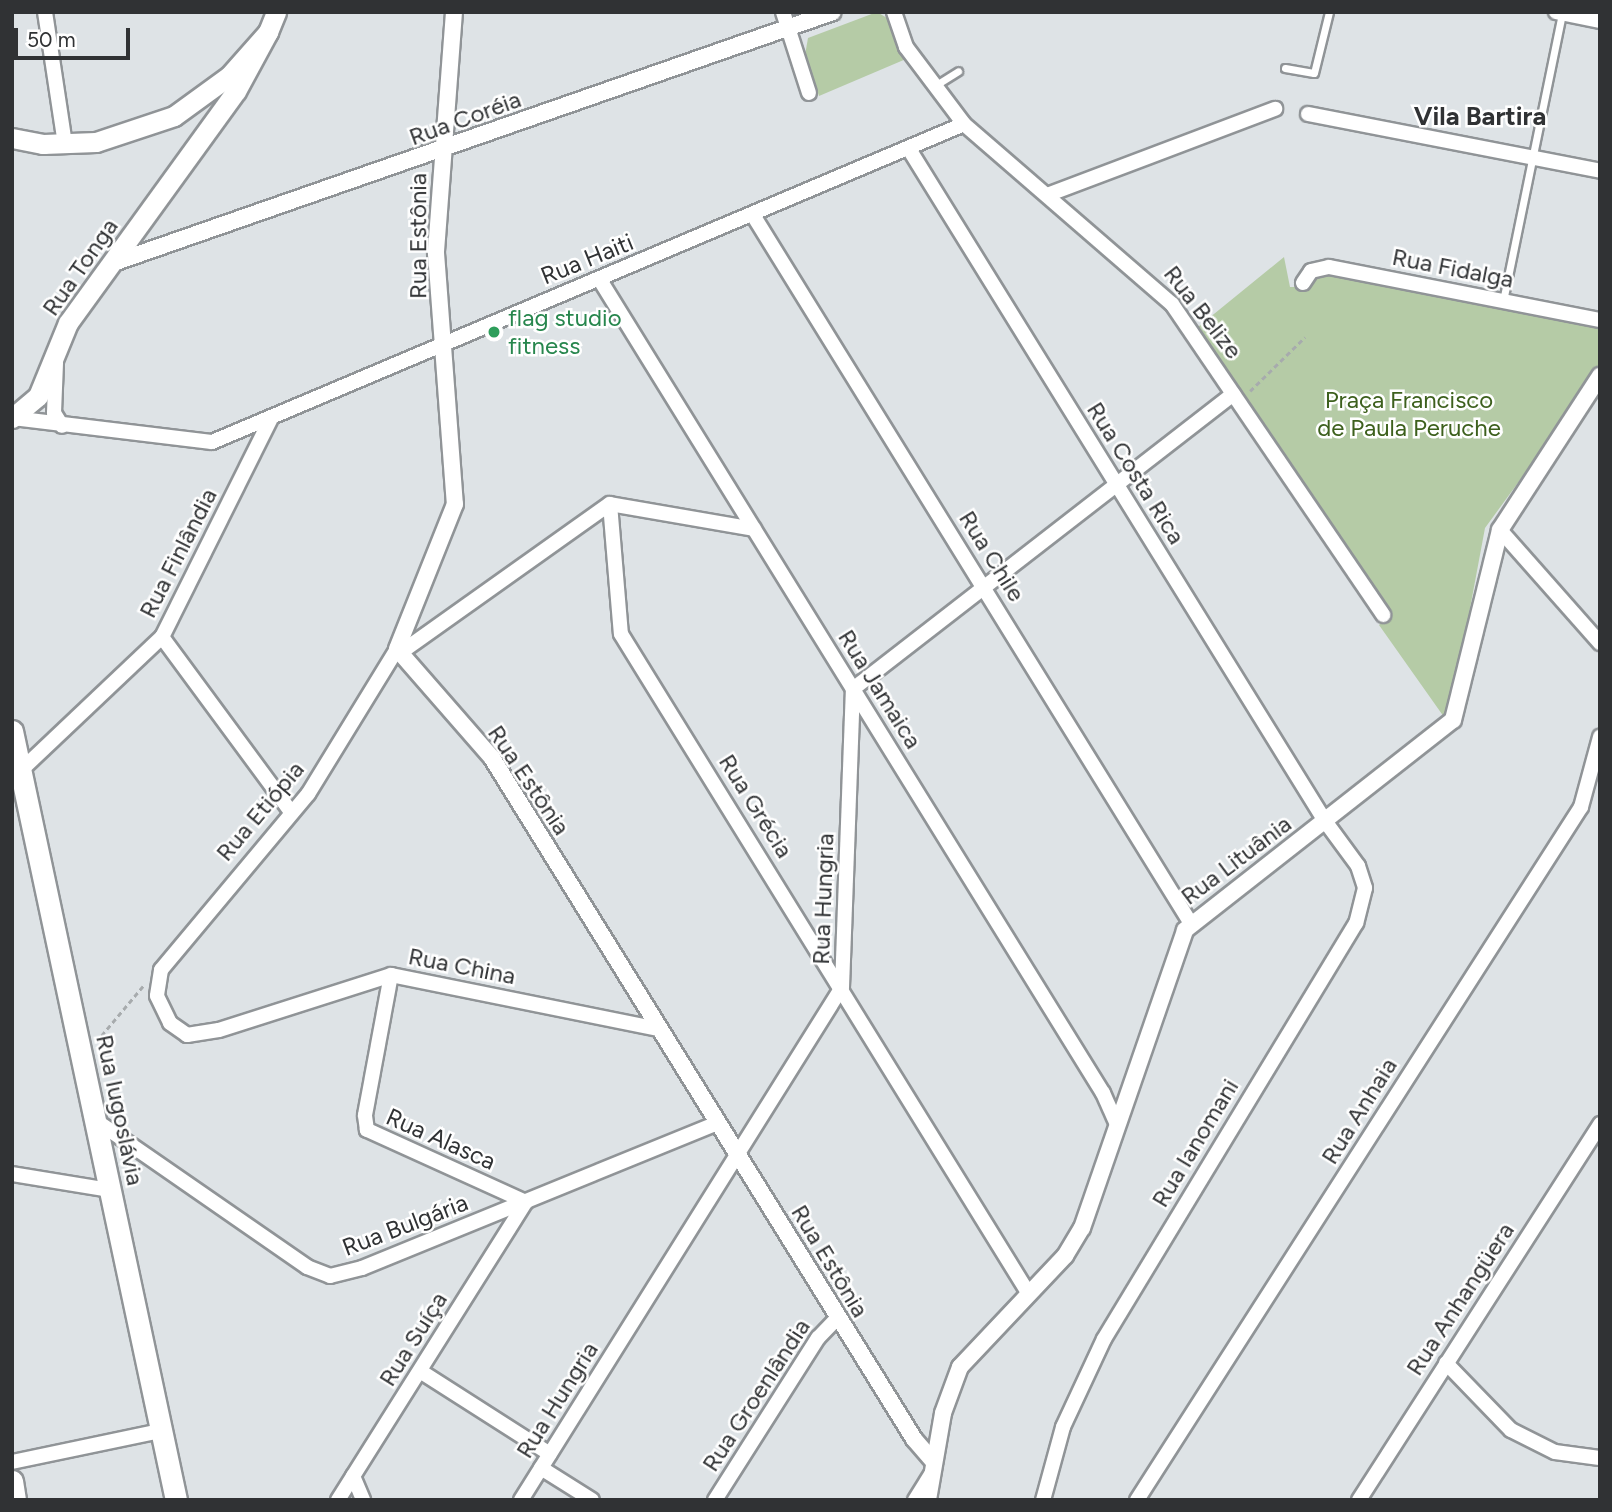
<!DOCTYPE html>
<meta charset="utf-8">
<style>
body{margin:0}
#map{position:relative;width:1612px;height:1512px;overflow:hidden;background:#dee3e6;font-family:Figtree,sans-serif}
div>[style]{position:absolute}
.green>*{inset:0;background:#b5cba6}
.path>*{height:2.5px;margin-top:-1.25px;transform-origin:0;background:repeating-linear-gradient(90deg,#a7abad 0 5px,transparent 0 8.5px)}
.roads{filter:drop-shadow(2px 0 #909497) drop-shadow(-2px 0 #909497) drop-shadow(0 2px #909497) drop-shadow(0 -2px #909497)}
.service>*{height:7px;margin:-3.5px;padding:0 3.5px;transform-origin:3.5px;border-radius:3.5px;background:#fff}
.minor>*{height:14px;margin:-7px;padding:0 7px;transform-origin:7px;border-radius:7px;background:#fff}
.tertiary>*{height:16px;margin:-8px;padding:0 8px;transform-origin:8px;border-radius:8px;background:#fff}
.secondary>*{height:19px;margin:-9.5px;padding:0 9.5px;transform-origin:9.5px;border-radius:9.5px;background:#fff}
.primary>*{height:21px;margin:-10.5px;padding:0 10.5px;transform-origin:10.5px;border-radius:10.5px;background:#fff}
.dots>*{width:19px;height:19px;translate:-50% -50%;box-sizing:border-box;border:4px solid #fff;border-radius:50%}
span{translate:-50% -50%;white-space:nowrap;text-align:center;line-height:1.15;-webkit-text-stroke:5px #fff;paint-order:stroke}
.street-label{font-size:24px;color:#303234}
.leisure-label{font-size:24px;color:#27864d}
.left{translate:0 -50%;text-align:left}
.park-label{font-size:24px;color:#3d601d}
.neighbourhood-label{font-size:26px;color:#303234;font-weight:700}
.frame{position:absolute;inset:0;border:14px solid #303234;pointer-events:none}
.scale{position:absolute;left:14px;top:28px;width:116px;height:32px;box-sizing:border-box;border:4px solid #303234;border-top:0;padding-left:9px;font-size:21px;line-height:24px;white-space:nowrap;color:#303234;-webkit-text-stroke:5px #fff;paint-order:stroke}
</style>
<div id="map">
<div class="green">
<div style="clip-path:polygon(877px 12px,887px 18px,906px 59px,819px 96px,805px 55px,808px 38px)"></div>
<div style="clip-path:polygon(1284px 257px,1290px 287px,1302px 287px,1322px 267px,1600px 320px,1600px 370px,1485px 528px,1454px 694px,1444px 717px,1379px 625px,1389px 615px,1198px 327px)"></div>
</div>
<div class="path">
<div style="left:1250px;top:391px;width:77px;rotate:-44.5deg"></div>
<div style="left:96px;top:1042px;width:73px;rotate:-50deg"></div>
</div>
<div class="roads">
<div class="service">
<div style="left:1285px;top:68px;width:29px;rotate:10deg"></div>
<div style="left:1314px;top:73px;width:63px;rotate:-76.2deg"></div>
<div style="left:936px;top:85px;width:26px;rotate:-32deg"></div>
<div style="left:1503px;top:301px;width:293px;rotate:-78.4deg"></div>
</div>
<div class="minor">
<div style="left:45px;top:12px;width:134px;rotate:81.4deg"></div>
<div style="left:783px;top:12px;width:85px;rotate:72.2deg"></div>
<div style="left:894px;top:12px;width:37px;rotate:71deg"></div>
<div style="left:906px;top:47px;width:96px;rotate:53deg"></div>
<div style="left:964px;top:124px;width:275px;rotate:40.9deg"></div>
<div style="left:1172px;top:304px;width:376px;rotate:55.8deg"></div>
<div style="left:1556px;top:12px;width:45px;rotate:11.6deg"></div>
<div style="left:1308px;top:114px;width:298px;rotate:11deg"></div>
<div style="left:909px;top:149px;width:790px;rotate:58.24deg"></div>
<div style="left:1325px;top:821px;width:56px;rotate:53.7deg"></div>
<div style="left:1358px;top:866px;width:23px;rotate:72deg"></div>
<div style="left:1365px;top:888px;width:36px;rotate:104deg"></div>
<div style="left:1356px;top:923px;width:486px;rotate:121.2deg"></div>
<div style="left:1104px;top:1339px;width:97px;rotate:115deg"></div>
<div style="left:1063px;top:1427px;width:76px;rotate:105.3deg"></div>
<div style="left:1047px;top:195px;width:244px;rotate:-20.7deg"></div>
<div style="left:753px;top:215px;width:831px;rotate:58.28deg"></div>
<div style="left:600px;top:280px;width:956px;rotate:58.26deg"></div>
<div style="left:1103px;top:1093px;width:35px;rotate:66deg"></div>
<div style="left:1303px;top:283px;width:14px;rotate:-56deg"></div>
<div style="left:1311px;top:271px;width:18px;rotate:-13deg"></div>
<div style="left:1329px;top:267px;width:276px;rotate:11.1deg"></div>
<div style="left:56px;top:363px;width:50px;rotate:92.3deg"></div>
<div style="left:54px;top:413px;width:15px;rotate:58deg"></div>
<div style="left:13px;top:418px;width:200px;rotate:6.9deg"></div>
<div style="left:212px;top:442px;width:816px;rotate:-22.92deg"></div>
<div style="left:610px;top:504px;width:130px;rotate:85.2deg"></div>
<div style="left:621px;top:634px;width:776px;rotate:58.28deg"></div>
<div style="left:1500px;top:530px;width:151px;rotate:48.5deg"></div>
<div style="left:162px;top:637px;width:217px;rotate:53.6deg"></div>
<div style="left:397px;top:649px;width:170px;rotate:121.5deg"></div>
<div style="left:308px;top:794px;width:229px;rotate:129.9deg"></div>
<div style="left:161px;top:970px;width:26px;rotate:99deg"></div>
<div style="left:157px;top:996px;width:30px;rotate:64deg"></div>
<div style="left:170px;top:1023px;width:21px;rotate:35deg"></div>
<div style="left:187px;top:1035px;width:32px;rotate:-9deg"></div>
<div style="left:219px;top:1030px;width:181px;rotate:-17.7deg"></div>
<div style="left:391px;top:975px;width:274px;rotate:11.4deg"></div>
<div style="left:400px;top:653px;width:257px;rotate:-35.4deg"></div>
<div style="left:610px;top:504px;width:146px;rotate:9.8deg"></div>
<div style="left:17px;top:774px;width:199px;rotate:-43.4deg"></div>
<div style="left:162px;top:637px;width:245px;rotate:-63.5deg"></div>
<div style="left:95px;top:1120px;width:258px;rotate:34.7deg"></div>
<div style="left:307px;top:1267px;width:25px;rotate:21deg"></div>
<div style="left:330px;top:1276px;width:33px;rotate:-14deg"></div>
<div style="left:362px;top:1268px;width:384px;rotate:-22.2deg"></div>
<div style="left:12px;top:1174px;width:99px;rotate:9.3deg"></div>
<div style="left:1446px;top:1363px;width:93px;rotate:45.9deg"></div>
<div style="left:1511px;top:1430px;width:49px;rotate:26.6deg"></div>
<div style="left:1555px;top:1452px;width:45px;rotate:7.6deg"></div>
<div style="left:420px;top:1371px;width:154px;rotate:32.6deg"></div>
<div style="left:12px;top:1462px;width:152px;rotate:-11.8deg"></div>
<div style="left:541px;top:1468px;width:60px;rotate:32.1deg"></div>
<div style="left:353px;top:1476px;width:26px;rotate:67deg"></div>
<div style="left:338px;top:1500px;width:352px;rotate:-57.8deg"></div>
<div style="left:526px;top:1202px;width:175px;rotate:-155.6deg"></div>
<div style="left:367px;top:1130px;width:15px;rotate:-98deg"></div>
<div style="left:365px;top:1115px;width:142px;rotate:-79.5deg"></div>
<div style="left:521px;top:1500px;width:605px;rotate:-57.96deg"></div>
<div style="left:842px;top:987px;width:298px;rotate:-87.9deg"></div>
<div style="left:853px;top:689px;width:481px;rotate:-37.8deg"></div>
<div style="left:715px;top:1500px;width:192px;rotate:-57.6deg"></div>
<div style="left:818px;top:1338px;width:29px;rotate:-46deg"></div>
<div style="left:915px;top:1500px;width:31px;rotate:-58deg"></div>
<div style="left:1137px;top:1500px;width:823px;rotate:-57.35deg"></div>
<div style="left:1581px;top:807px;width:73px;rotate:-74.8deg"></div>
<div style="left:1359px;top:1500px;width:447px;rotate:-57.3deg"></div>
</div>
<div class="tertiary">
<div style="left:454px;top:12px;width:242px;rotate:94.3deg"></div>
<div style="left:436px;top:253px;width:252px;rotate:85.7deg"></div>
<div style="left:455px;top:504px;width:156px;rotate:111.8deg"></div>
<div style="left:397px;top:649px;width:145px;rotate:48.9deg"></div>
<div style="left:492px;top:758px;width:801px;rotate:58.21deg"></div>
<div style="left:914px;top:1439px;width:29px;rotate:49deg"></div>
<div style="left:113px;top:263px;width:762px;rotate:-19.22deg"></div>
<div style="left:928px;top:1500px;width:88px;rotate:-80.2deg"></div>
<div style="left:943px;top:1413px;width:49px;rotate:-69.7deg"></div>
<div style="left:960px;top:1367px;width:153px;rotate:-46.6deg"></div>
<div style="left:1065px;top:1256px;width:33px;rotate:-59deg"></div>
<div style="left:1082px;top:1228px;width:315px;rotate:-70.9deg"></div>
<div style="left:1185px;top:930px;width:340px;rotate:-38.1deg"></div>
<div style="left:1453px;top:720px;width:196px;rotate:-76.1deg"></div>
<div style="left:1500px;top:530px;width:184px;rotate:-57deg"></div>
</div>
<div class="secondary">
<div style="left:12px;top:138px;width:32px;rotate:11deg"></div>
<div style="left:43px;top:144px;width:53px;rotate:-2.2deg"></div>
<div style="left:96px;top:142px;width:82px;rotate:-18.4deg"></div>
<div style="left:174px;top:116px;width:68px;rotate:-36deg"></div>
<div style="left:229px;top:76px;width:59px;rotate:-48.4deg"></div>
<div style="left:268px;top:32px;width:22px;rotate:-68deg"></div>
<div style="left:12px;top:418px;width:34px;rotate:-40deg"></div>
<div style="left:38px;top:396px;width:79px;rotate:-67.7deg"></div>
<div style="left:68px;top:323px;width:286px;rotate:-54.1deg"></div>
<div style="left:236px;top:91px;width:67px;rotate:-61.5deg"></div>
</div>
<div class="primary">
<div style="left:12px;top:731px;width:786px;rotate:77.96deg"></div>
<div style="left:12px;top:1481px;width:19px;rotate:81deg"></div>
</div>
</div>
<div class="dots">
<div style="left:494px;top:332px;background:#2e9e5b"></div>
</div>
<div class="street-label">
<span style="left:465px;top:118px;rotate:-20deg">Rua Coréia</span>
<span style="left:418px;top:236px;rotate:-90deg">Rua Estônia</span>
<span style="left:587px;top:259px;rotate:-22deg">Rua Haiti</span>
<span style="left:80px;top:267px;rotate:-55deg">Rua Tonga</span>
<span style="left:1453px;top:268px;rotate:11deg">Rua Fidalga</span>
<span style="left:1203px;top:312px;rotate:52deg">Rua Belize</span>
<span style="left:1136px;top:473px;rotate:58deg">Rua Costa Rica</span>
<span style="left:178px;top:553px;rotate:-63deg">Rua Finlândia</span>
<span style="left:992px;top:556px;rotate:58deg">Rua Chile</span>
<span style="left:880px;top:689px;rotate:58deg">Rua Jamaica</span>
<span style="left:529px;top:780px;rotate:56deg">Rua Estônia</span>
<span style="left:756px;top:806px;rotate:58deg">Rua Grécia</span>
<span style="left:260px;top:811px;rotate:-50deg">Rua Etiópia</span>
<span style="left:1236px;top:860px;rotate:-37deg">Rua Lituânia</span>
<span style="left:823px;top:899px;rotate:-88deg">Rua Hungria</span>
<span style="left:462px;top:966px;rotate:11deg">Rua China</span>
<span style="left:120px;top:1110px;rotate:78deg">Rua Iugoslávia</span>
<span style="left:1359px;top:1111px;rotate:-58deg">Rua Anhaia</span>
<span style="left:441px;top:1139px;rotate:24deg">Rua Alasca</span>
<span style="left:1195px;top:1143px;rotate:-59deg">Rua Ianomani</span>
<span style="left:405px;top:1225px;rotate:-21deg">Rua Bulgária</span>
<span style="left:830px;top:1261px;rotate:59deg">Rua Estônia</span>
<span style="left:1460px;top:1299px;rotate:-57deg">Rua Anhangüera</span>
<span style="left:413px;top:1339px;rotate:-58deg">Rua Suíça</span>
<span style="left:756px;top:1395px;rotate:-57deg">Rua Groenlândia</span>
<span style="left:557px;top:1400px;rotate:-58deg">Rua Hungria</span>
</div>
<div class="leisure-label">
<span class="left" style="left:508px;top:332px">flag studio<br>fitness</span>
</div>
<div class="park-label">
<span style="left:1409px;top:414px">Praça Francisco<br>de Paula Peruche</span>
</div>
<div class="neighbourhood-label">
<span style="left:1480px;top:117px">Vila Bartira</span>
</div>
<div class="frame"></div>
<div class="scale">50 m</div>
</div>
